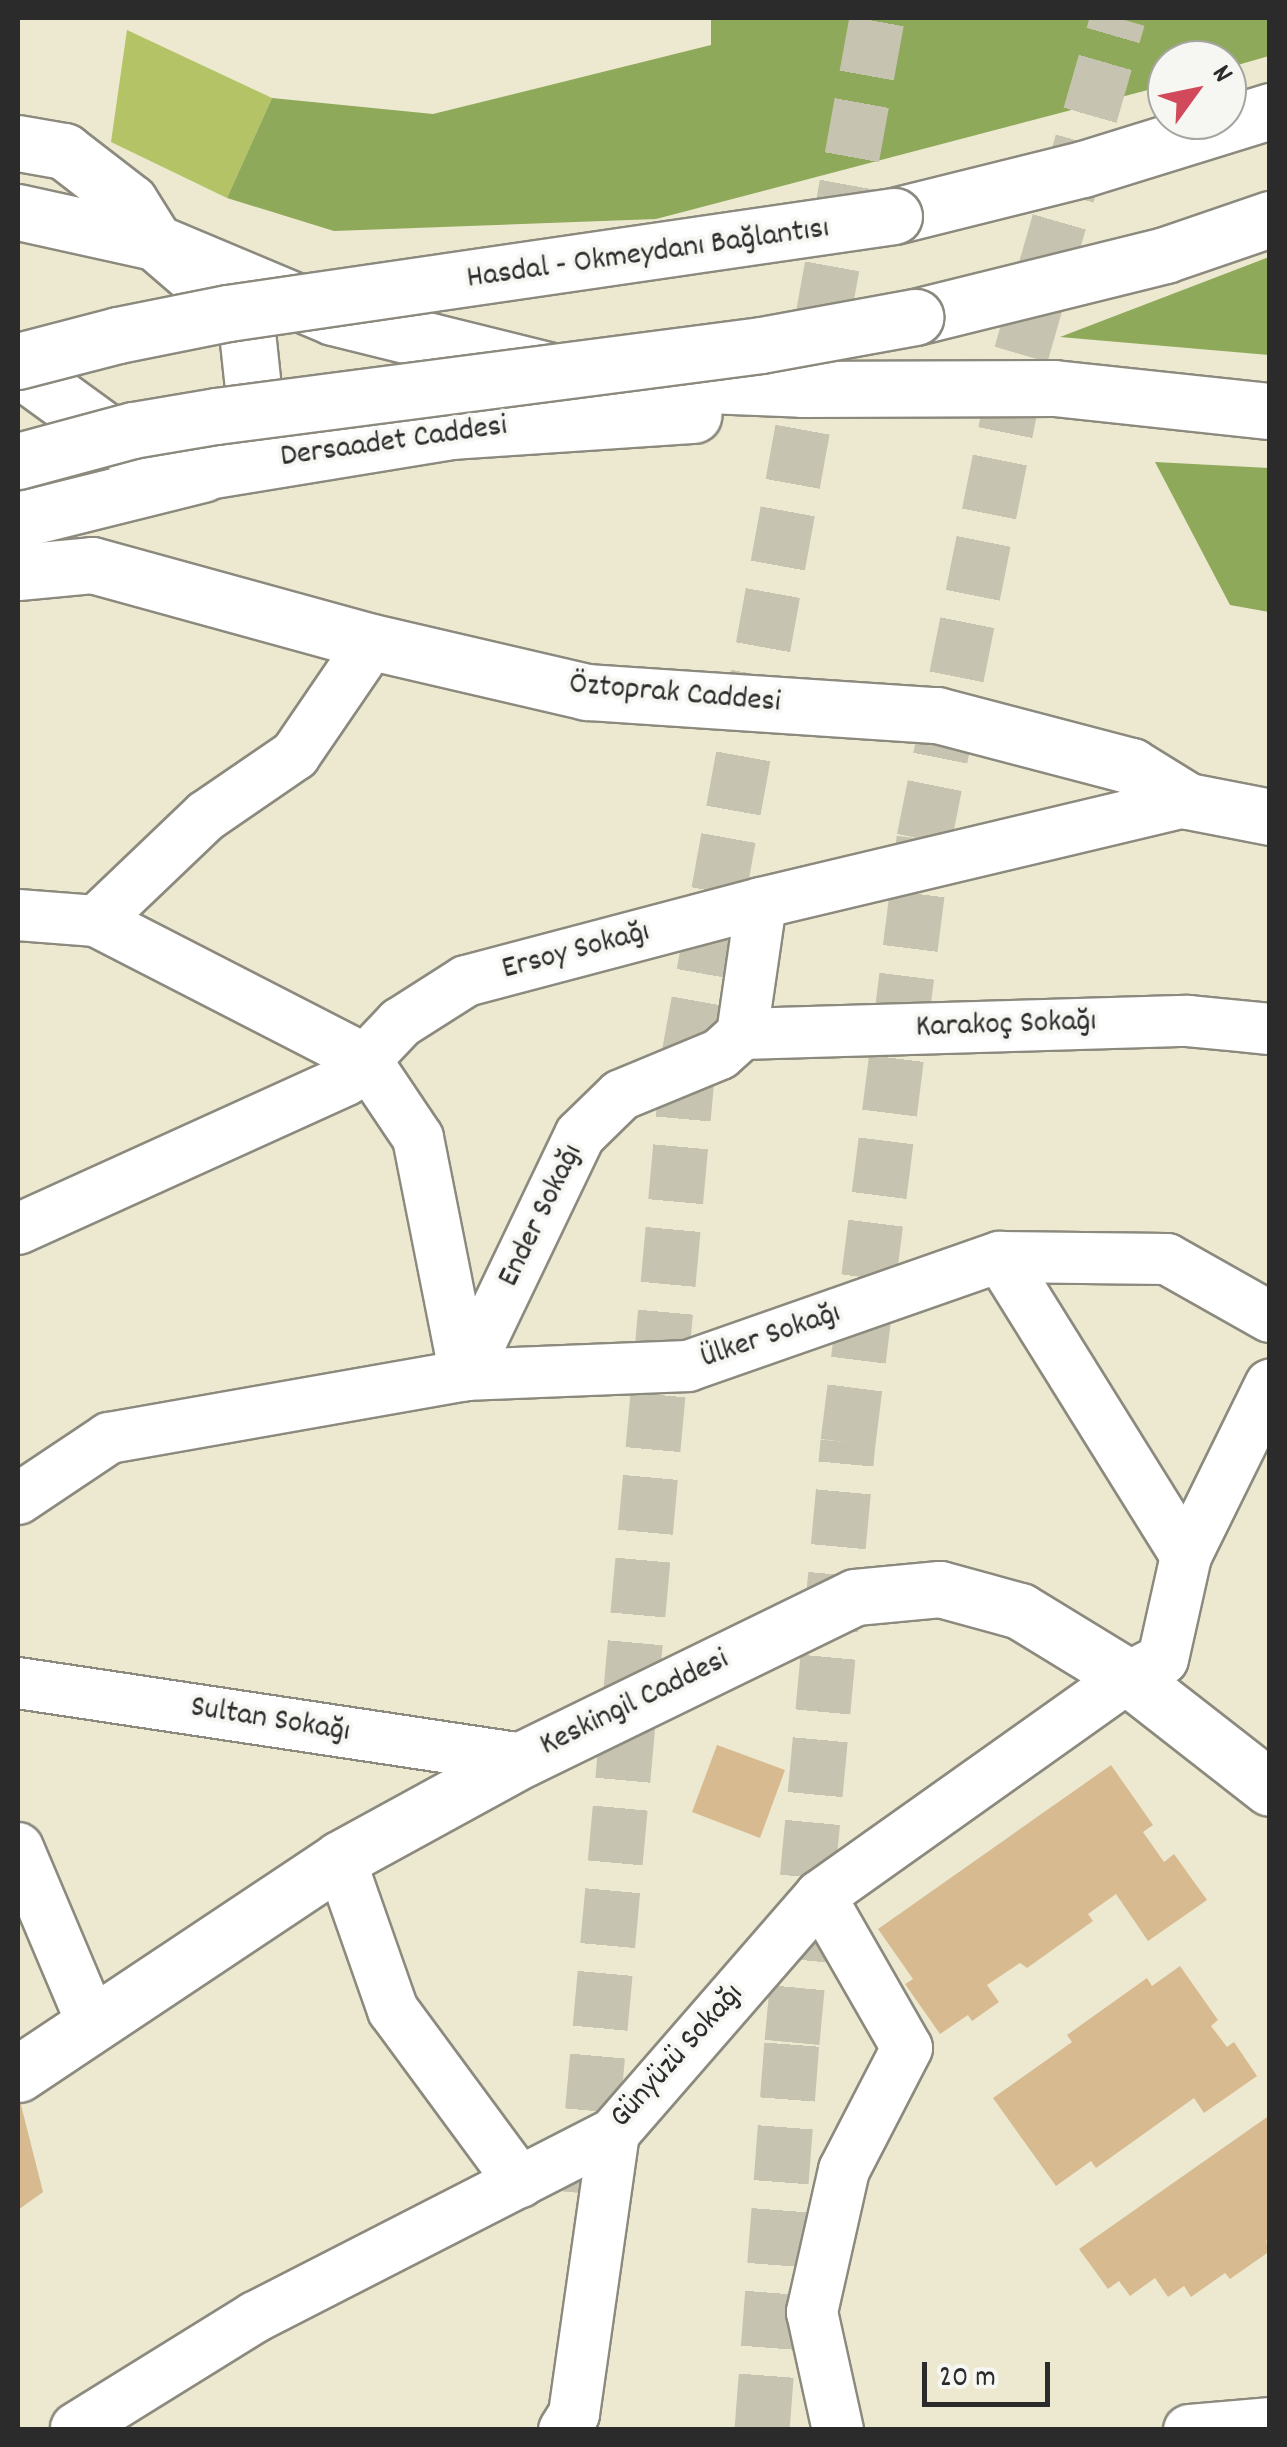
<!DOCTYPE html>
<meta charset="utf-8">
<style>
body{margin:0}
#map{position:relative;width:1287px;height:2447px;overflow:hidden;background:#ede9d1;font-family:Dekko,sans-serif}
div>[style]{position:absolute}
.green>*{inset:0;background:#b3c365}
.forest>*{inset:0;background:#8ea95a}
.building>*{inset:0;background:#d8ba91}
.primary-tunnel>*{height:55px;margin-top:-27.5px;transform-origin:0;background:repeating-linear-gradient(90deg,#c6c3b0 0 55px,transparent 0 83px)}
.roads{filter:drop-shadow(2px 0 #8c8a7e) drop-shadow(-2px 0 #8c8a7e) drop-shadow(0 2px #8c8a7e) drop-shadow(0 -2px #8c8a7e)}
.street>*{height:50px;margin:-25px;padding:0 25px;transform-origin:25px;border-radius:25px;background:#fff}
.secondary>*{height:55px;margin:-27.5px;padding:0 27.5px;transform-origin:27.5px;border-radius:27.5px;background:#fff}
.highway>*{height:55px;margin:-27.5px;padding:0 27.5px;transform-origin:27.5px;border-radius:27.5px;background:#fff}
.bridges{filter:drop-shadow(2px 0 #8c8a7e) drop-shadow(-2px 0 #8c8a7e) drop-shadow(0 2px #8c8a7e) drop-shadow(0 -2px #8c8a7e)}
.highway-bridge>*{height:55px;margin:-27.5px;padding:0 27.5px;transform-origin:27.5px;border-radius:27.5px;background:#fff}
span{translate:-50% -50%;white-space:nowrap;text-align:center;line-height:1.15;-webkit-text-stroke:8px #f6f6f2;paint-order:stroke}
.street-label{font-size:32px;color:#2b2b2b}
.frame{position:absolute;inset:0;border:20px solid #2b2b2b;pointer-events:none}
.north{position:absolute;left:1147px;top:40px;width:100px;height:100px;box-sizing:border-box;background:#f6f6f2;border:2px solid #a5a5a2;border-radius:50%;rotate:57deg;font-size:28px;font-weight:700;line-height:40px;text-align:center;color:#2b2b2b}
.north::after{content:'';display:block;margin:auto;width:35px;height:45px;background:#d1495b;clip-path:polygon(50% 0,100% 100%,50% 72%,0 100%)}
.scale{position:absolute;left:922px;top:2362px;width:128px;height:45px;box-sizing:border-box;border:5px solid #2b2b2b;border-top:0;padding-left:12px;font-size:30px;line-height:35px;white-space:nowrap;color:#2b2b2b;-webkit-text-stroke:8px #f6f6f2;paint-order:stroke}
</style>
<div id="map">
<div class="green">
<div style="clip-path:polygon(127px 30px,272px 98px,227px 198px,111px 142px)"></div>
</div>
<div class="forest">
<div style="clip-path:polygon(711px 18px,1269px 18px,1269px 56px,1227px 68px,1227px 60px,1167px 60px,1167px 85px,656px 219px,334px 231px,227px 198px,272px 98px,433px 114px,711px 45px)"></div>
<div style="clip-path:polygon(1269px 257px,1269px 355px,1060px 337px)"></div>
<div style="clip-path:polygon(1155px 462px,1269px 468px,1269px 612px,1230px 605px)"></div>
</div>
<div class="building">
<div style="clip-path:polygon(717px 1745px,785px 1770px,760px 1838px,692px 1812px)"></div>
<div style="clip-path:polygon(1111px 1765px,1153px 1825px,1143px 1832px,1164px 1862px,1174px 1854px,1207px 1900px,1148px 1941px,1116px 1894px,1088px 1914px,1093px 1921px,1027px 1968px,1020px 1963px,987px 1985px,999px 2002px,972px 2021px,968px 2015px,940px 2034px,905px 1984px,913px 1979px,878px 1929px)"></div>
<div style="clip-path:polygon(1180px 1966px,1218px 2020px,1211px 2026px,1227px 2047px,1234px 2042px,1257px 2076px,1204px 2113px,1194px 2098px,1096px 2168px,1091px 2161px,1056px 2186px,993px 2098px,1072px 2042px,1067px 2035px,1147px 1978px,1152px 1986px)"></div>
<div style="clip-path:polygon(18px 2093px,43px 2192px,18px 2210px)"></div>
<div style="clip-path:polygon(1270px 2115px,1270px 2238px,1266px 2241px,1270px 2251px,1230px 2279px,1225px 2273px,1191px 2297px,1184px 2286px,1168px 2297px,1155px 2278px,1130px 2296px,1119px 2281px,1108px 2289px,1079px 2249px)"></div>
</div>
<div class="primary-tunnel">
<div style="left:585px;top:2193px;width:1143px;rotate:-84.78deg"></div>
<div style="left:689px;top:1055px;width:1054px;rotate:-79.72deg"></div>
<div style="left:762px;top:2430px;width:389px;rotate:-85.6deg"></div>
<div style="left:792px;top:2042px;width:603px;rotate:-84.67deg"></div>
<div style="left:848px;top:1442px;width:608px;rotate:-82.82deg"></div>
<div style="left:924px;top:839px;width:495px;rotate:-78.7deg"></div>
<div style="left:1021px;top:354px;width:350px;rotate:-73.9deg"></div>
</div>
<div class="roads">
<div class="street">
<div style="left:18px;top:915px;width:78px;rotate:4.4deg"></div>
<div style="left:96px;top:921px;width:302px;rotate:27.2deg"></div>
<div style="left:365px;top:1059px;width:95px;rotate:56.1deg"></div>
<div style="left:418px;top:1138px;width:242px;rotate:78.8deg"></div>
<div style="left:96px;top:921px;width:152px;rotate:-43.7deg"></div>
<div style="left:206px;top:816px;width:108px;rotate:-34.4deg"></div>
<div style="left:295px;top:755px;width:137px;rotate:-55.7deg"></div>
<div style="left:742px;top:1034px;width:446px;rotate:-1.7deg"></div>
<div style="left:1188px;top:1021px;width:82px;rotate:5.6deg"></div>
<div style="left:18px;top:1229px;width:360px;rotate:-24.4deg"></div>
<div style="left:346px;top:1080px;width:79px;rotate:-46.5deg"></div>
<div style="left:400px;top:1023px;width:78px;rotate:-32.5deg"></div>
<div style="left:466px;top:981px;width:305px;rotate:-14.8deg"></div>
<div style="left:761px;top:903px;width:439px;rotate:-13.4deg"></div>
<div style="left:1000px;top:1257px;width:352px;rotate:58.1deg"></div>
<div style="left:465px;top:1375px;width:266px;rotate:-64.4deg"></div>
<div style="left:580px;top:1135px;width:57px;rotate:-44.3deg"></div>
<div style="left:621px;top:1095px;width:107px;rotate:-22.5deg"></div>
<div style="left:720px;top:1054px;width:30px;rotate:-42deg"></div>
<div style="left:742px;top:1034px;width:132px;rotate:-81.7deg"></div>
<div style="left:18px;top:1499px;width:110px;rotate:-33.8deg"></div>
<div style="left:109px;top:1438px;width:362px;rotate:-10deg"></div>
<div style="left:465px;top:1375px;width:223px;rotate:-2.3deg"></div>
<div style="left:688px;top:1366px;width:330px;rotate:-19.3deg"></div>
<div style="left:1000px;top:1257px;width:167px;rotate:0.7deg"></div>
<div style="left:1167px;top:1259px;width:118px;rotate:29.4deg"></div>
<div style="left:18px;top:1683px;width:511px;rotate:8.56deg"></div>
<div style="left:18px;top:1848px;width:190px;rotate:67.1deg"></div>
<div style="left:340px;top:1859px;width:160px;rotate:70.7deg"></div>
<div style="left:393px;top:2010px;width:214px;rotate:53.6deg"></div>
<div style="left:820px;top:1896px;width:175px;rotate:60.2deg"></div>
<div style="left:907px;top:2048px;width:137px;rotate:117.3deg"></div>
<div style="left:844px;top:2170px;width:146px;rotate:102.7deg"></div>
<div style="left:812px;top:2312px;width:121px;rotate:77.6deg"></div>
<div style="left:76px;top:2428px;width:211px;rotate:-31.8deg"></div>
<div style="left:255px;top:2317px;width:403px;rotate:-27.1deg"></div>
<div style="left:614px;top:2133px;width:314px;rotate:-49deg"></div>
<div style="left:820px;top:1896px;width:378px;rotate:-35.4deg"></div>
<div style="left:1128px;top:1677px;width:39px;rotate:-27deg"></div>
<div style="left:1163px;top:1659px;width:106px;rotate:-77.4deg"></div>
<div style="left:1186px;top:1556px;width:191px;rotate:-63.8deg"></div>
<div style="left:564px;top:2430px;width:19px;rotate:-58deg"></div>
<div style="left:574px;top:2414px;width:284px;rotate:-81.9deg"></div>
<div style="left:1189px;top:2430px;width:81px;rotate:-4.9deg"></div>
</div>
<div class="secondary">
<div style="left:18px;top:143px;width:47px;rotate:9.9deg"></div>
<div style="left:64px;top:151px;width:83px;rotate:37.7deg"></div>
<div style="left:130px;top:202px;width:47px;rotate:58deg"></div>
<div style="left:155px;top:242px;width:67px;rotate:40.8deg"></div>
<div style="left:206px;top:286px;width:62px;rotate:48.3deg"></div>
<div style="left:247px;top:332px;width:65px;rotate:83.9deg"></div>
<div style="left:254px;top:397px;width:62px;rotate:113.7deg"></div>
<div style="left:18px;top:212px;width:140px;rotate:12.4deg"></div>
<div style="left:155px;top:242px;width:193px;rotate:22.8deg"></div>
<div style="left:333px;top:317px;width:230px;rotate:13.9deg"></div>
<div style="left:556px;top:372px;width:76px;rotate:7.6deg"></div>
<div style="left:631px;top:382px;width:171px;rotate:2.3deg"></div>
<div style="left:802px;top:389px;width:252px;rotate:-0.2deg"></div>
<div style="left:1054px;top:388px;width:217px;rotate:6.1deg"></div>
<div style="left:18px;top:368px;width:167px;rotate:36deg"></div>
<div style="left:153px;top:466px;width:26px;rotate:23deg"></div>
<div style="left:177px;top:476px;width:278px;rotate:-9.3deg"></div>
<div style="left:451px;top:431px;width:243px;rotate:-3.8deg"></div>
<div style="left:18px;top:572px;width:74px;rotate:-5.4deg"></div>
<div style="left:92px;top:565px;width:290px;rotate:15.4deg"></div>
<div style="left:372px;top:642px;width:221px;rotate:13.1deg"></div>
<div style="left:587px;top:692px;width:351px;rotate:3.8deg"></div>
<div style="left:937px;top:715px;width:201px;rotate:14.7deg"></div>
<div style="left:1131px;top:766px;width:67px;rotate:31.6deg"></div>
<div style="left:1188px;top:801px;width:84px;rotate:11deg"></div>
<div style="left:18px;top:2074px;width:387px;rotate:-33.7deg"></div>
<div style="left:340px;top:1859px;width:209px;rotate:-28.7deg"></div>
<div style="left:523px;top:1759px;width:369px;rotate:-26deg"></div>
<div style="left:855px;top:1597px;width:85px;rotate:-5.4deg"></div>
<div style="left:940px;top:1589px;width:83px;rotate:15.4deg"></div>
<div style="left:1020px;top:1611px;width:127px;rotate:31.4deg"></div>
<div style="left:1128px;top:1677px;width:180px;rotate:38deg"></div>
</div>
<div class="highway">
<div style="left:894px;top:216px;width:195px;rotate:-14deg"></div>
<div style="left:1083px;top:169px;width:196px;rotate:-17.2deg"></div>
<div style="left:915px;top:317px;width:258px;rotate:-13.9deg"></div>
<div style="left:1165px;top:255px;width:111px;rotate:-18.9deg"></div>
<div style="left:18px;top:520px;width:190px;rotate:-14deg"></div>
</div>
</div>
<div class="bridges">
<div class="highway-bridge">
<div style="left:18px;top:361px;width:103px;rotate:-14.6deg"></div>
<div style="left:118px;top:335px;width:112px;rotate:-11.3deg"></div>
<div style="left:228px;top:313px;width:673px;rotate:-8.29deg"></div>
<div style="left:18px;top:461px;width:119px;rotate:-15.1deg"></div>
<div style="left:133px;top:430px;width:84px;rotate:-9.6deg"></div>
<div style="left:216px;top:416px;width:550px;rotate:-7.42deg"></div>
<div style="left:761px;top:345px;width:157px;rotate:-10.3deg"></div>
</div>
</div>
<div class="street-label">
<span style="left:648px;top:255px;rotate:-8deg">Hasdal - Okmeydanı Bağlantısı</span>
<span style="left:394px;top:443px;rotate:-8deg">Dersaadet Caddesi</span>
<span style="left:675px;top:695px;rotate:5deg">Öztoprak Caddesi</span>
<span style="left:576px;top:952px;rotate:-15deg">Ersoy Sokağı</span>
<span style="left:1006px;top:1026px;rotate:-2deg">Karakoç Sokağı</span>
<span style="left:542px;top:1216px;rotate:-64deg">Ender Sokağı</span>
<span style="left:771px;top:1337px;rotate:-19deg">Ülker Sokağı</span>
<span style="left:635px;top:1704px;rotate:-26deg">Keskingil Caddesi</span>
<span style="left:270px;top:1721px;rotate:9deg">Sultan Sokağı</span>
<span style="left:678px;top:2057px;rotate:-48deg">Günyüzü Sokağı</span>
</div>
<div class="frame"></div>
<div class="north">N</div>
<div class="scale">20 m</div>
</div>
